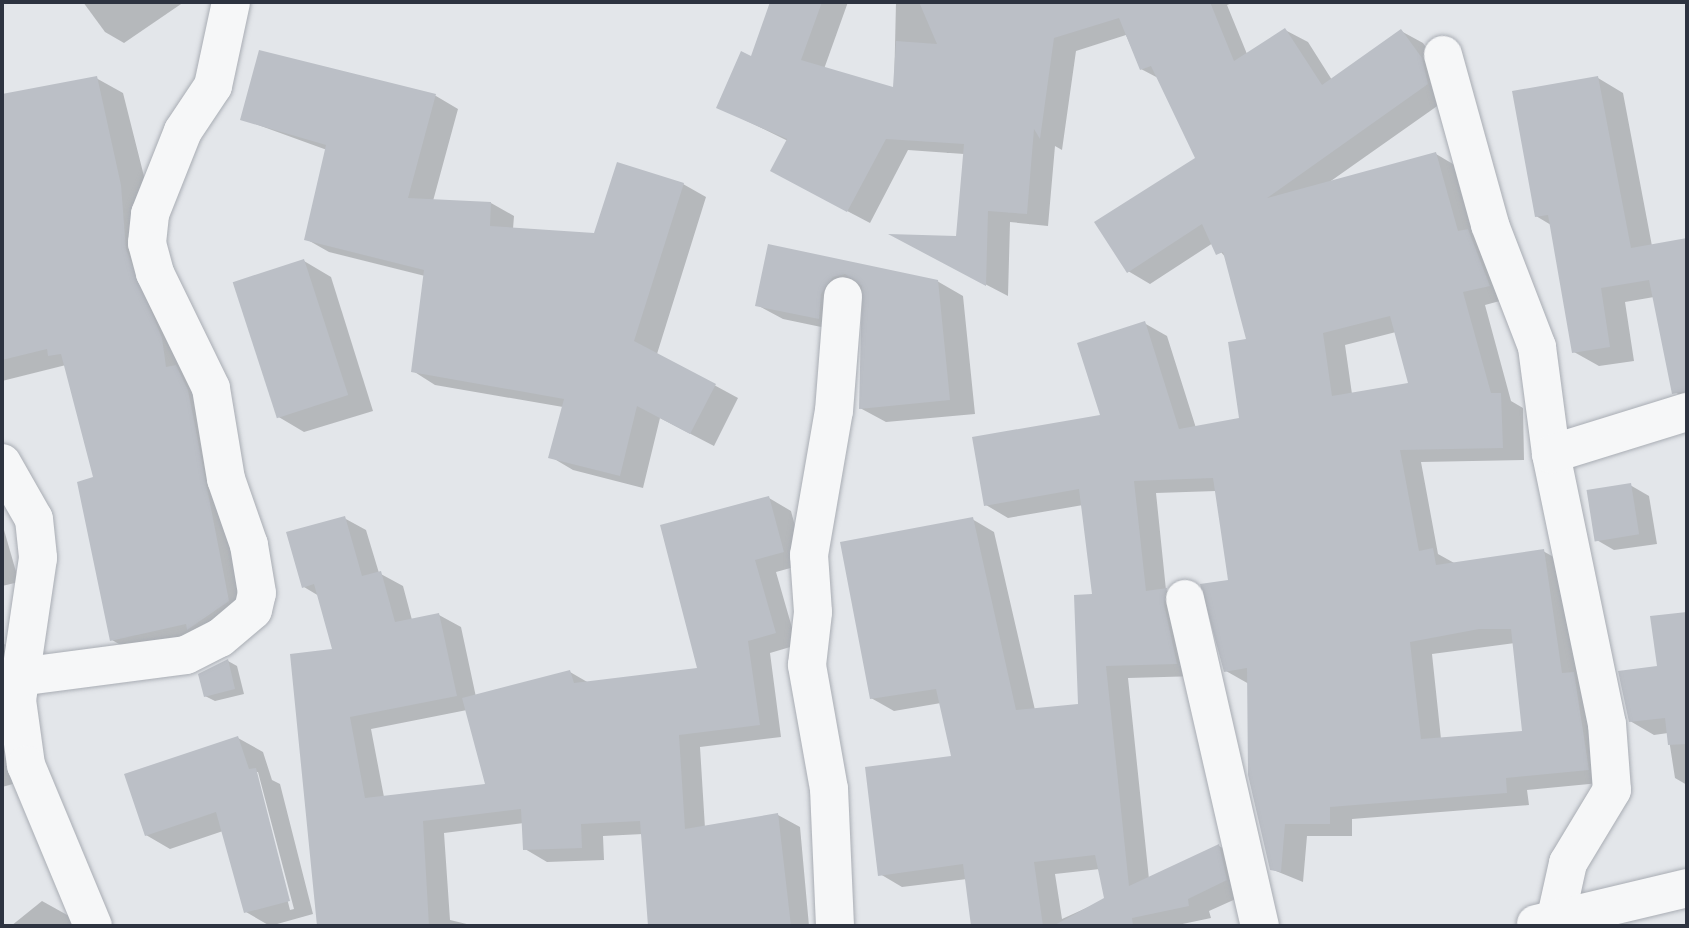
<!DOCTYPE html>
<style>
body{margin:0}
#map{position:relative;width:1689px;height:928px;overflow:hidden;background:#e3e6ea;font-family:"Sofia Sans Condensed",sans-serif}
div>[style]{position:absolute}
.shadow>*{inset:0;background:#0003}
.building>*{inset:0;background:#bbbfc6;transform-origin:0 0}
.roads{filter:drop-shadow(0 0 2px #a9adb4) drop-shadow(0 0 2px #a9adb4)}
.minor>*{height:38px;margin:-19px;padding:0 19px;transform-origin:19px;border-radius:19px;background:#f6f7f8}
span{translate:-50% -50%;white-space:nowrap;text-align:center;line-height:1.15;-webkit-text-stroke:7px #f3f5f7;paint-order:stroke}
.frame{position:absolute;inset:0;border:4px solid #2d3340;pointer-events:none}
</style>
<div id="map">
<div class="shadow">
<div style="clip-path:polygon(83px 2px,184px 2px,124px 43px,105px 32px)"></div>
<div style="clip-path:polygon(evenodd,772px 2px,848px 2px,824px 69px,894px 89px,896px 2px,1235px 2px,1227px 5px,1247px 54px,1285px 30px,1308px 42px,1332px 80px,1401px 31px,1423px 43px,1444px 72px,1450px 97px,1328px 183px,1436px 154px,1458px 167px,1511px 298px,1485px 305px,1511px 401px,1523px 408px,1524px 460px,1421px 462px,1438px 554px,1456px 564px,1543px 551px,1566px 564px,1610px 782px,1527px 790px,1529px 805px,1352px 819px,1352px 836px,1307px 836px,1303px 882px,1271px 869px,1249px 684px,1226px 671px,1230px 581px,1216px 491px,1156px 493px,1166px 590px,1188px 603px,1199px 676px,1128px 678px,1149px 879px,1219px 846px,1241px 858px,1249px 893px,1209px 911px,1211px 918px,1173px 926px,973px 926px,967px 879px,902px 887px,880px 874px,954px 758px,941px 703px,894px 711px,871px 698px,972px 519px,994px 532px,1035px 710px,1080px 706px,1094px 596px,1083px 505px,1008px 518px,986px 505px,1102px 416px,1144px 323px,1167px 336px,1196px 428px,1241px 420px,1248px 341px,1227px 259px,1213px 243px,1150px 284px,1128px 271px,1197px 158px,1160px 79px,1141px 69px,1126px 35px,1076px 51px,1062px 150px,1055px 146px,1048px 226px,1010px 222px,1008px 296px,912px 246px,957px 238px,964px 154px,908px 150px,870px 223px,794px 183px,788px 141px,718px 107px,752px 58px,772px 2px,1396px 332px,1411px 384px,1352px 394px,1345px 345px,1396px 332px,772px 2px,1515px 643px,1524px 732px,1441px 739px,1432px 654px,1515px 643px,772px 2px,1100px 869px,1106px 899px,1062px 919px,1055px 874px,1100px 869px)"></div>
<div style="clip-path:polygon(261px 52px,436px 96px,458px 109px,433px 201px,491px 203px,514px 216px,513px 229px,596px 234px,683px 184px,706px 197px,657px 354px,738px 398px,714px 446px,660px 418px,643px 488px,573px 470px,551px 457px,563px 407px,435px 385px,413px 371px,425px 276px,329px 252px,306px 239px,327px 150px,242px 119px)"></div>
<div style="clip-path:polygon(96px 78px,123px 93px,255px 616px,138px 655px,112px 640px,95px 479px,66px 365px,2px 381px,2px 169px,9px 168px,2px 96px)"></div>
<div style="clip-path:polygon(1598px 78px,1623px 93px,1652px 246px,1687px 240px,1687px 399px,1673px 391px,1654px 297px,1625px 302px,1634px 361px,1599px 366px,1574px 352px,1551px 225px,1536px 216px)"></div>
<div style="clip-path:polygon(769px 246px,937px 281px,963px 296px,975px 414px,886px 422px,860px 408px,864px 290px,845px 332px,783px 319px,757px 305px)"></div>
<div style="clip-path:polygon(304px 261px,331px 277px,373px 411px,304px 432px,277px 416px)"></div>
<div style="clip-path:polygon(1630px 485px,1649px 496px,1657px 544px,1614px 550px,1595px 539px)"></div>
<div style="clip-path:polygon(evenodd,769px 498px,791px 511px,805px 564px,776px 572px,797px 645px,770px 653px,781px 737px,700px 747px,705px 828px,778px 815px,800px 827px,809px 926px,649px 926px,643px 834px,603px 836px,604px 860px,547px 862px,525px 849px,524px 823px,444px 833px,450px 920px,475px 926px,319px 926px,292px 655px,334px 651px,319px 596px,304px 587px,344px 518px,366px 530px,379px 573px,403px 586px,412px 620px,439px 615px,461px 627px,476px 697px,570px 672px,589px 683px,699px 669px,769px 498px,467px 710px,487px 786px,384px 797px,371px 729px,467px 710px)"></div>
<div style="clip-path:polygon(2px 523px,19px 582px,2px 586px)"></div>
<div style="clip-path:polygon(1687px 613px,1687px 785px,1675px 778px,1668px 733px,1654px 735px,1630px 721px,1659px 667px,1652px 618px)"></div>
<div style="clip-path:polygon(2px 643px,6px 645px,2px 705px)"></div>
<div style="clip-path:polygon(228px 661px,237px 666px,244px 694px,215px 701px,205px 696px)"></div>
<div style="clip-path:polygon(evenodd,238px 738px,263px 752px,272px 780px,280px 784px,313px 914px,270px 926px,246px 912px,223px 831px,170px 849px,146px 835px,238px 738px,255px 772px,258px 772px,294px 909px,290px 910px,255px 772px)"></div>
<div style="clip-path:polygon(2px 739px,13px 784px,2px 787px)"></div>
<div style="clip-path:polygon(42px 901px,69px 916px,77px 926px,11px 926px)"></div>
</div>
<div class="building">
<div style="clip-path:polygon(evenodd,770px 2px,822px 2px,801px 60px,893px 87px,896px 41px,937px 44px,919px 2px,1210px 2px,1234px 61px,1285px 28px,1322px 85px,1401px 29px,1422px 58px,1428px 84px,1267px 198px,1436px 152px,1458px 231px,1468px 229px,1490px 286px,1463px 292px,1491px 393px,1501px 393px,1503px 448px,1400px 450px,1419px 551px,1433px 548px,1436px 565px,1544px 549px,1562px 673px,1574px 672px,1589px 770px,1506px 778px,1507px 793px,1330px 807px,1330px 824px,1285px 824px,1281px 872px,1270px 870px,1248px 775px,1247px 668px,1224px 672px,1200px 584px,1228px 580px,1213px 478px,1134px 481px,1146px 591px,1167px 588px,1164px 604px,1177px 664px,1106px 666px,1129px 886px,1219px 844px,1227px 880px,1188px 899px,1189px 906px,1132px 918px,1133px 926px,1053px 926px,1104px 898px,1095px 855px,1034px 862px,1043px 926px,971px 926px,963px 864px,878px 876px,865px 767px,951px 756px,936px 689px,870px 699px,840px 542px,973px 517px,1016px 710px,1078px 704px,1074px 595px,1092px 594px,1079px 489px,984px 506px,972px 437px,1100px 415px,1077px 343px,1145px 321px,1179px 429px,1239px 418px,1228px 342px,1246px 339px,1223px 252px,1216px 255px,1202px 224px,1127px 273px,1094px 222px,1195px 158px,1151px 66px,1140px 70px,1119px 18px,1054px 38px,1040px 139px,1034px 129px,1027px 214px,988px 211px,986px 286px,888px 234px,956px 236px,964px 144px,886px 139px,847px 212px,770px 171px,787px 139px,716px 108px,741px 51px,751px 56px,770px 2px,1390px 316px,1408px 383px,1332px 396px,1323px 333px,1390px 316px,770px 2px,1479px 629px,1511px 629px,1522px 731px,1421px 739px,1410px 642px,1479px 629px)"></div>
<div style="clip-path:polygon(259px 50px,436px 94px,408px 198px,491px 202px,490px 226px,594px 233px,617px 162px,684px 183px,634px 341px,716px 384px,690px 434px,637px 406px,620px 476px,548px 458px,564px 399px,411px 372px,424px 270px,304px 240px,326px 145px,240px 120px)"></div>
<div style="clip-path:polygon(97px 76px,121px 185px,126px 249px,162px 338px,166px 367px,176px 365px,188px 390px,229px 601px,187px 630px,186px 624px,110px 641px,77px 482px,93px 477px,61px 354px,48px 356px,47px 349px,2px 360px,2px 94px)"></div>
<div style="clip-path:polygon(1598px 76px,1631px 248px,1687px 238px,1687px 391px,1672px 394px,1649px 280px,1601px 288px,1610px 347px,1572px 353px,1548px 215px,1535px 217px,1512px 91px)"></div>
<div style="clip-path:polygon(768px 244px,938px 280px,950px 400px,859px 409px,862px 286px,845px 274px,833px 277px,821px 294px,819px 319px,755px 306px)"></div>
<div style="left:304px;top:259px;width:143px;height:75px;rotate:72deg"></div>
<div style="left:1631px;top:483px;width:52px;height:45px;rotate:81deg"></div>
<div style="clip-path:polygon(769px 496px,784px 552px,755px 560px,776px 633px,748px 641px,760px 725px,679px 735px,685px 829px,778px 813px,791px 926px,648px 926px,640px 821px,581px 824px,582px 848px,523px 850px,521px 809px,423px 821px,429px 926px,317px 926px,290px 654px,332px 649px,314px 584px,302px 588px,286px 532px,345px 516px,362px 576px,381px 571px,395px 622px,439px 613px,457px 696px,350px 717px,365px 798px,485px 784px,462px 698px,570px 670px,574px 683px,697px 668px,660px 525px)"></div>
<div style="clip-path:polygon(1687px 612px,1687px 744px,1668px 745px,1665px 718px,1629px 722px,1618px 671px,1657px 666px,1650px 616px)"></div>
<div style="clip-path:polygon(228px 659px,235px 689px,204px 697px,198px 674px)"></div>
<div style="clip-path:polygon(238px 736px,249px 769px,256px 768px,290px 901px,244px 913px,216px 812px,145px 836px,124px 774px)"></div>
</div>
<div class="roads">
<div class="minor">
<div style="left:1443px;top:55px;width:176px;rotate:74.5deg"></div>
<div style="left:1490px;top:225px;width:131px;rotate:68.9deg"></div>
<div style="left:1537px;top:347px;width:108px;rotate:82.5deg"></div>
<div style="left:1551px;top:454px;width:276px;rotate:78.3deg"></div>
<div style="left:1607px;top:724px;width:66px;rotate:85.7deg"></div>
<div style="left:1612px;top:790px;width:85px;rotate:121.1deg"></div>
<div style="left:1568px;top:863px;width:55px;rotate:102.5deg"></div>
<div style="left:1551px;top:454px;width:142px;rotate:-17.2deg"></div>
<div style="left:2px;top:463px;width:64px;rotate:60.3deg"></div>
<div style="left:34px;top:519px;width:39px;rotate:84deg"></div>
<div style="left:38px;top:558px;width:144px;rotate:98.4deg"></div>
<div style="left:17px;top:700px;width:66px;rotate:82.1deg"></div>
<div style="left:26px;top:765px;width:174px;rotate:67.4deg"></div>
<div style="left:1185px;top:599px;width:335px;rotate:77.1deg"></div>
<div style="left:19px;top:677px;width:168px;rotate:-7.5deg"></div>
<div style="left:186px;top:655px;width:38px;rotate:-27deg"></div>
<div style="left:220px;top:638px;width:43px;rotate:-40.3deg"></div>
<div style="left:253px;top:610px;width:17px;rotate:-77deg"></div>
<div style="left:257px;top:593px;width:49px;rotate:-99.5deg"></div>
<div style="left:249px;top:545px;width:70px;rotate:-109.2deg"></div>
<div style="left:226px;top:479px;width:92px;rotate:-99.4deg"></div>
<div style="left:211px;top:388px;width:128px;rotate:-116deg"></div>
<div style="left:155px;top:273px;width:31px;rotate:-105deg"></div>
<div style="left:147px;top:243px;width:29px;rotate:-84deg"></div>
<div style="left:150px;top:214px;width:89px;rotate:-68.3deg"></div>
<div style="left:183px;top:131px;width:54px;rotate:-56.3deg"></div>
<div style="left:213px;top:86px;width:86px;rotate:-77.9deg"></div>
<div style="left:1536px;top:924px;width:155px;rotate:-13.4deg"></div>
<div style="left:835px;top:926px;width:137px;rotate:-92.5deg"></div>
<div style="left:829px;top:789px;width:126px;rotate:-100.1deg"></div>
<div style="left:807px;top:665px;width:53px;rotate:-83.5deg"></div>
<div style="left:813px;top:612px;width:57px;rotate:-94deg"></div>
<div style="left:809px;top:555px;width:146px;rotate:-80.2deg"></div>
<div style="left:834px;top:411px;width:115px;rotate:-85.5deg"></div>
</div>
</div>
<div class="frame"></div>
</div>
